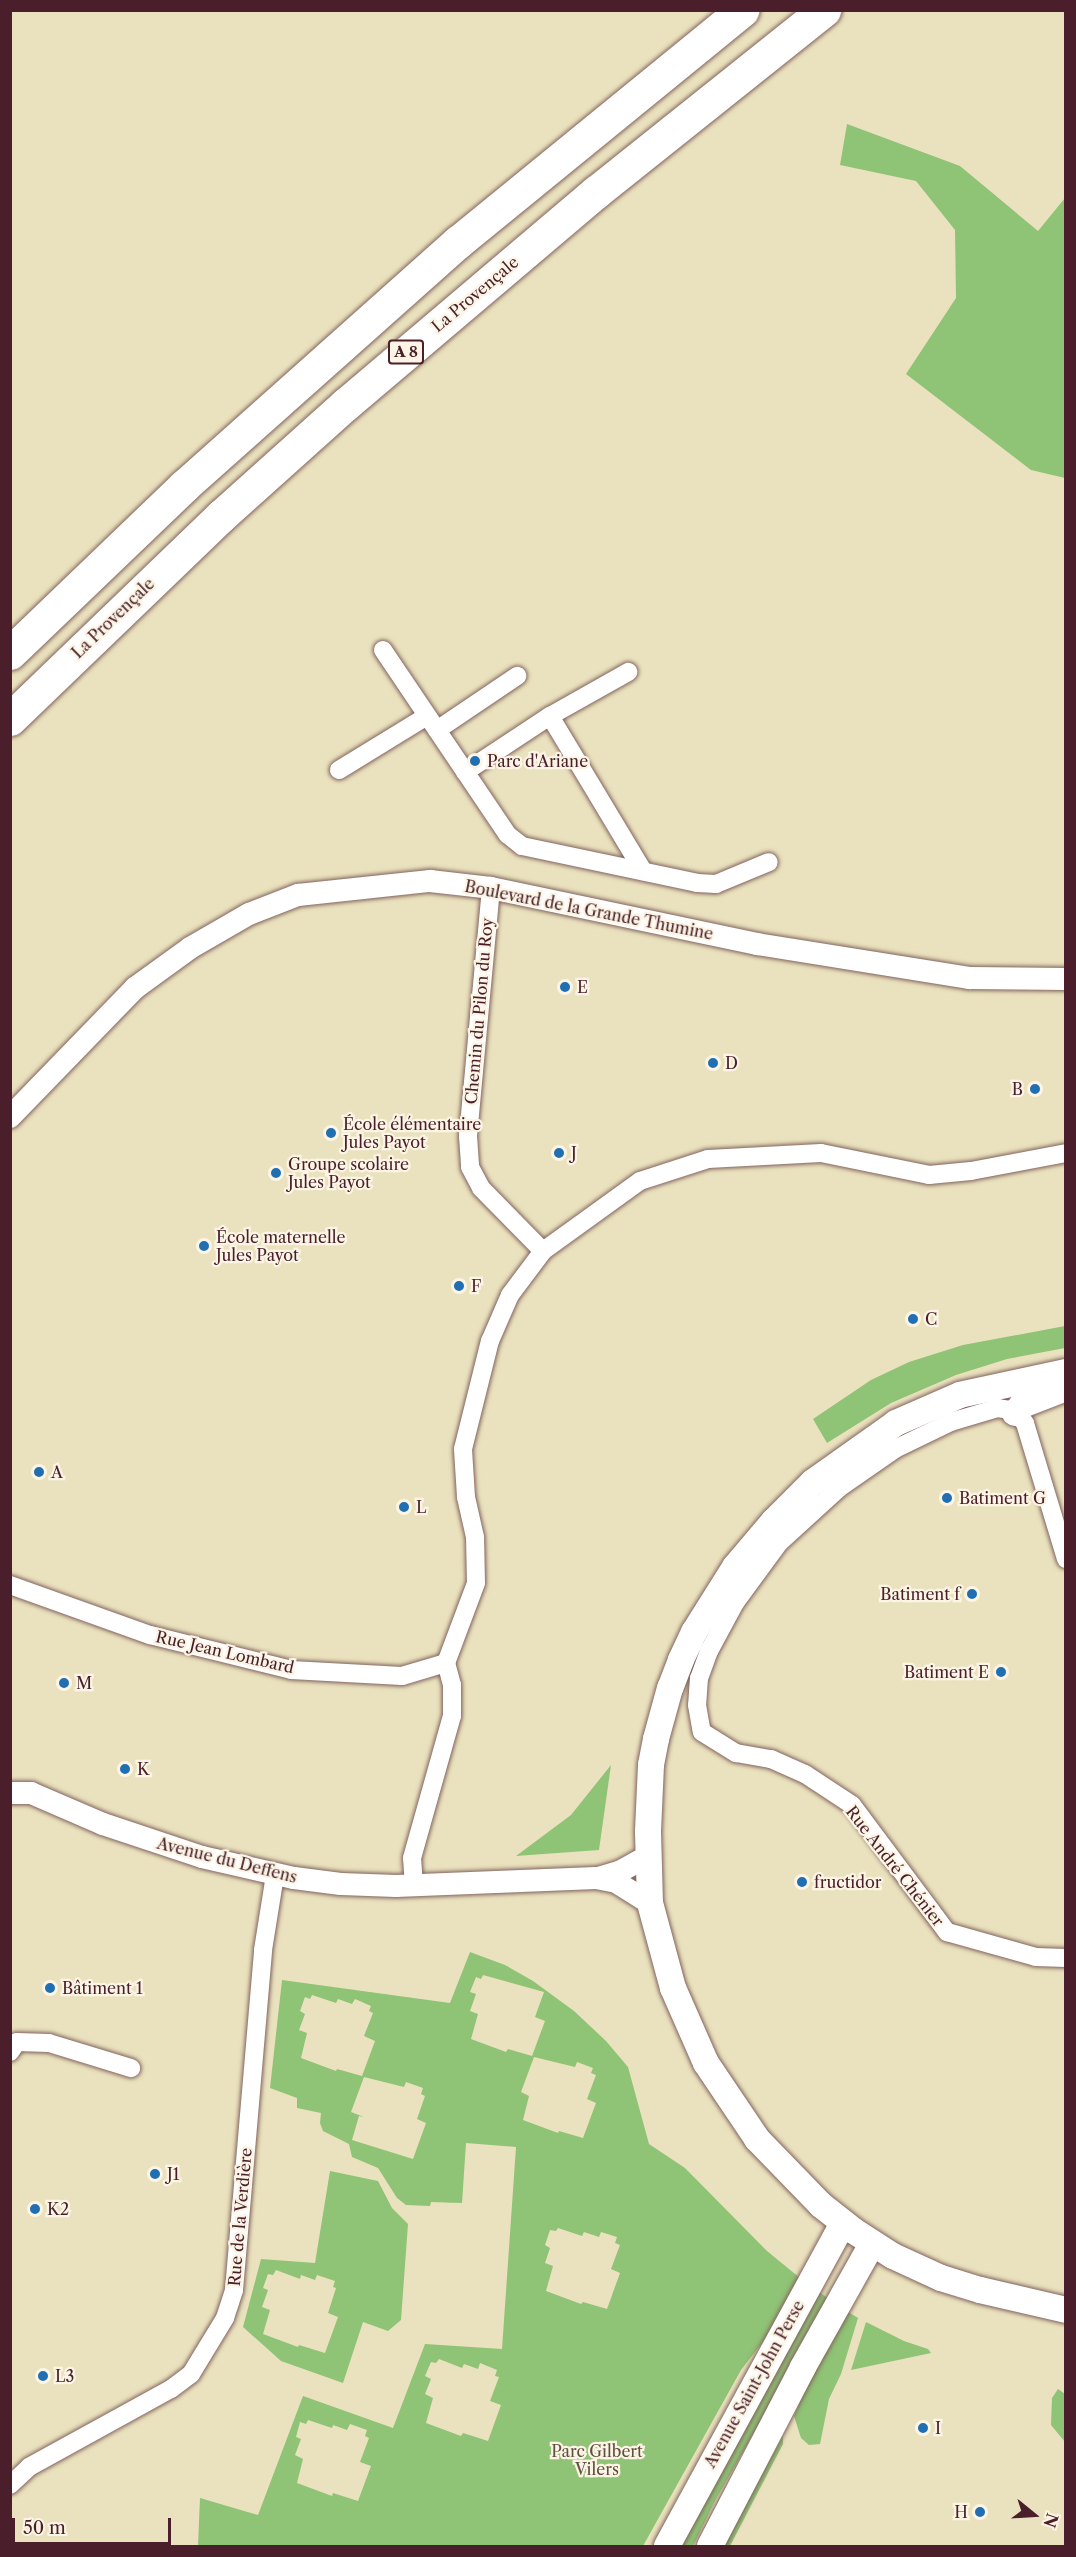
<!DOCTYPE html>
<meta charset="utf-8">
<style>
body{margin:0}
#map{position:relative;width:1076px;height:2557px;overflow:hidden;background:#eae2be;font-family:"Libre Caslon Text",serif}
div>[style]{position:absolute}
.green>*{inset:0;background:#8fc375}
.roads{filter:drop-shadow(0 0 2px #82635e) drop-shadow(0 0 2px #82635e)}
.minor>*{height:18px;margin:-9px;padding:0 9px;transform-origin:9px;border-radius:9px;background:#fff}
.tertiary>*{height:22px;margin:-11px;padding:0 11px;transform-origin:11px;border-radius:11px;background:#fff}
.secondary>*{height:26px;margin:-13px;padding:0 13px;transform-origin:13px;border-radius:13px;background:#fff}
.motorway>*{height:33px;margin:-16.5px;padding:0 16.5px;transform-origin:16.5px;border-radius:16.5px;background:#fff}
.dots>*{width:16px;height:16px;translate:-50% -50%;box-sizing:border-box;border:3px solid #fcf5e5;border-radius:50%}
span{translate:-50% -50%;white-space:nowrap;text-align:center;line-height:1.15;-webkit-text-stroke:4.5px #fcf5e5;paint-order:stroke}
.shield-label span{padding:2px 4px;background:#fcf5e5;border:2px solid;border-radius:4px;-webkit-text-stroke-width:0}
.shield-label{font-size:15px;color:#4a1f2b;font-weight:700}
.street-label{font-size:16px;color:#4a1f2b}
.poi-label{font-size:16px;color:#4a1f2b}
.left{translate:0 -50%;text-align:left}
.right{translate:-100% -50%;text-align:right}
.park-label{font-size:16px;color:#5f5041}
.frame{position:absolute;inset:0;border:12px solid #4a1f2b;pointer-events:none}
.north{position:absolute;left:1004px;top:2485px;width:60px;height:60px;-webkit-text-stroke:4px #fcf5e5;paint-order:stroke;rotate:108deg;font-size:16px;font-weight:700;line-height:24px;text-align:center;color:#4a1f2b}
.north::after{content:'';display:block;margin:auto;width:21px;height:27px;background:#4a1f2b;clip-path:polygon(50% 0,100% 100%,50% 72%,0 100%)}
.scale{position:absolute;left:12px;top:2518px;width:159px;height:27px;box-sizing:border-box;border:3px solid #4a1f2b;border-top:0;padding-left:8px;font-size:18px;line-height:21px;white-space:nowrap;color:#4a1f2b;-webkit-text-stroke:4px #fcf5e5;paint-order:stroke}
</style>
<div id="map">
<div class="green">
<div style="clip-path:polygon(847px 124px,960px 166px,1038px 231px,1065px 198px,1065px 478px,1031px 470px,906px 374px,956px 298px,955px 230px,916px 181px,840px 165px)"></div>
<div style="clip-path:polygon(1065px 1326px,1065px 1348px,1007px 1359px,956px 1375px,891px 1403px,827px 1443px,813px 1419px,871px 1380px,909px 1362px,963px 1345px)"></div>
<div style="clip-path:polygon(611px 1765px,599px 1850px,516px 1856px,571px 1815px)"></div>
<div style="clip-path:polygon(evenodd,470px 1952px,505px 1965px,533px 1981px,574px 2011px,606px 2041px,628px 2067px,649px 2144px,685px 2168px,767px 2251px,800px 2278px,773px 2329px,741px 2370px,643px 2546px,198px 2546px,200px 2498px,258px 2515px,303px 2396px,393px 2428px,425px 2344px,502px 2349px,516px 2147px,466px 2143px,462px 2203px,431px 2202px,430px 2206px,406px 2205px,397px 2198px,378px 2168px,352px 2157px,349px 2144px,323px 2131px,320px 2123px,321px 2113px,297px 2108px,297px 2098px,270px 2088px,282px 1980px,450px 2003px,470px 1952px,483px 1975px,544px 1992px,535px 2017px,545px 2021px,532px 2056px,508px 2049px,506px 2052px,471px 2039px,478px 2014px,470px 2011px,476px 1994px,470px 1992px,476px 1977px,481px 1979px,483px 1975px,470px 1952px,312px 1995px,336px 2003px,338px 1999px,352px 2004px,355px 1999px,371px 2006px,369px 2011px,373px 2013px,364px 2036px,375px 2041px,362px 2076px,337px 2069px,336px 2071px,301px 2058px,307px 2033px,299px 2030px,305px 2014px,300px 2011px,305px 1997px,310px 1999px,312px 1995px,470px 1952px,534px 2057px,575px 2067px,577px 2062px,593px 2068px,591px 2073px,596px 2075px,587px 2099px,596px 2103px,583px 2138px,559px 2131px,558px 2133px,523px 2120px,529px 2096px,521px 2092px,534px 2057px,470px 1952px,364px 2077px,404px 2087px,406px 2082px,423px 2088px,421px 2094px,425px 2096px,417px 2119px,426px 2123px,413px 2159px,352px 2140px,359px 2116px,364px 2117px,351px 2112px,364px 2077px,470px 1952px,558px 2228px,582px 2236px,584px 2232px,599px 2237px,601px 2232px,617px 2237px,615px 2243px,620px 2245px,611px 2269px,620px 2273px,607px 2309px,583px 2302px,581px 2304px,546px 2291px,553px 2266px,545px 2263px,550px 2248px,545px 2245px,550px 2230px,556px 2231px,558px 2228px,470px 1952px,439px 2359px,462px 2368px,464px 2364px,478px 2369px,480px 2363px,497px 2370px,495px 2376px,499px 2377px,490px 2401px,501px 2405px,488px 2441px,463px 2433px,461px 2436px,426px 2423px,433px 2398px,425px 2394px,431px 2379px,425px 2376px,431px 2362px,436px 2363px,439px 2359px,470px 1952px,308px 2420px,332px 2428px,333px 2425px,347px 2430px,350px 2424px,367px 2430px,365px 2436px,369px 2438px,360px 2462px,371px 2466px,358px 2501px,333px 2493px,332px 2496px,297px 2483px,303px 2459px,295px 2455px,301px 2439px,296px 2437px,300px 2422px,306px 2424px,308px 2420px)"></div>
<div style="clip-path:polygon(evenodd,330px 2171px,378px 2181px,392px 2208px,408px 2224px,401px 2320px,388px 2331px,363px 2322px,343px 2383px,281px 2361px,243px 2327px,261px 2259px,315px 2263px,330px 2171px,276px 2270px,300px 2279px,301px 2275px,315px 2280px,317px 2275px,335px 2281px,333px 2287px,336px 2288px,328px 2313px,338px 2317px,325px 2353px,299px 2345px,298px 2347px,263px 2334px,270px 2310px,262px 2307px,268px 2290px,263px 2288px,268px 2274px,273px 2275px,276px 2270px)"></div>
<div style="clip-path:polygon(815px 2289px,830px 2300px,716px 2499px,693px 2546px,675px 2546px)"></div>
<div style="clip-path:polygon(845px 2310px,858px 2318px,841px 2374px,829px 2399px,820px 2444px,809px 2445px,801px 2438px,794px 2416px,816px 2362px)"></div>
<div style="clip-path:polygon(866px 2322px,904px 2341px,928px 2349px,931px 2353px,851px 2370px)"></div>
<div style="clip-path:polygon(1058px 2389px,1065px 2394px,1065px 2442px,1051px 2425px,1052px 2398px)"></div>
<div style="clip-path:polygon(783px 2436px,783px 2444px,730px 2546px,723px 2546px)"></div>
</div>
<div class="roads">
<div class="minor">
<div style="left:383px;top:650px;width:223px;rotate:56deg"></div>
<div style="left:508px;top:835px;width:18px;rotate:38deg"></div>
<div style="left:522px;top:846px;width:179px;rotate:11.9deg"></div>
<div style="left:697px;top:883px;width:19px;rotate:3deg"></div>
<div style="left:716px;top:884px;width:57px;rotate:-22.5deg"></div>
<div style="left:550px;top:716px;width:90px;rotate:-29.4deg"></div>
<div style="left:437px;top:730px;width:97px;rotate:-34deg"></div>
<div style="left:339px;top:770px;width:103px;rotate:-31.5deg"></div>
<div style="left:465px;top:772px;width:102px;rotate:-33.4deg"></div>
<div style="left:550px;top:716px;width:181px;rotate:59deg"></div>
<div style="left:491px;top:888px;width:249px;rotate:95.3deg"></div>
<div style="left:468px;top:1136px;width:31px;rotate:86deg"></div>
<div style="left:470px;top:1167px;width:24px;rotate:62deg"></div>
<div style="left:481px;top:1188px;width:88px;rotate:45.5deg"></div>
<div style="left:1066px;top:1559px;width:142px;rotate:-106.8deg"></div>
<div style="left:1025px;top:1423px;width:8px;rotate:-130deg"></div>
<div style="left:1020px;top:1417px;width:12px;rotate:-145deg"></div>
<div style="left:1010px;top:1410px;width:12px;rotate:-171deg"></div>
<div style="left:998px;top:1408px;width:49px;rotate:163.4deg"></div>
<div style="left:951px;top:1422px;width:62px;rotate:154.3deg"></div>
<div style="left:895px;top:1449px;width:68px;rotate:145.1deg"></div>
<div style="left:839px;top:1488px;width:81px;rotate:137.5deg"></div>
<div style="left:779px;top:1543px;width:74px;rotate:126.3deg"></div>
<div style="left:735px;top:1603px;width:55px;rotate:118.4deg"></div>
<div style="left:709px;top:1651px;width:29px;rotate:110deg"></div>
<div style="left:699px;top:1678px;width:27px;rotate:94deg"></div>
<div style="left:697px;top:1705px;width:27px;rotate:80deg"></div>
<div style="left:702px;top:1732px;width:40px;rotate:32deg"></div>
<div style="left:736px;top:1753px;width:36px;rotate:10deg"></div>
<div style="left:771px;top:1759px;width:37px;rotate:24deg"></div>
<div style="left:805px;top:1774px;width:56px;rotate:33.4deg"></div>
<div style="left:852px;top:1805px;width:159px;rotate:53.2deg"></div>
<div style="left:947px;top:1932px;width:92px;rotate:15.7deg"></div>
<div style="left:1036px;top:1957px;width:30px;rotate:2deg"></div>
<div style="left:10px;top:1585px;width:149px;rotate:19.7deg"></div>
<div style="left:150px;top:1635px;width:145px;rotate:13.9deg"></div>
<div style="left:291px;top:1670px;width:111px;rotate:3.1deg"></div>
<div style="left:402px;top:1676px;width:46px;rotate:-16.5deg"></div>
<div style="left:414px;top:1886px;width:28px;rotate:-94deg"></div>
<div style="left:412px;top:1858px;width:148px;rotate:-74.3deg"></div>
<div style="left:452px;top:1716px;width:31px;rotate:-90deg"></div>
<div style="left:452px;top:1685px;width:23px;rotate:-105deg"></div>
<div style="left:446px;top:1663px;width:85px;rotate:-69.4deg"></div>
<div style="left:476px;top:1583px;width:46px;rotate:-91.2deg"></div>
<div style="left:475px;top:1537px;width:41px;rotate:-102.7deg"></div>
<div style="left:466px;top:1497px;width:48px;rotate:-93.6deg"></div>
<div style="left:463px;top:1449px;width:111px;rotate:-76deg"></div>
<div style="left:490px;top:1341px;width:50px;rotate:-66.5deg"></div>
<div style="left:510px;top:1295px;width:55px;rotate:-53.1deg"></div>
<div style="left:543px;top:1251px;width:120px;rotate:-35.8deg"></div>
<div style="left:640px;top:1181px;width:71px;rotate:-17.9deg"></div>
<div style="left:708px;top:1159px;width:113px;rotate:-3deg"></div>
<div style="left:821px;top:1153px;width:110px;rotate:11.5deg"></div>
<div style="left:929px;top:1175px;width:42px;rotate:-5.4deg"></div>
<div style="left:971px;top:1171px;width:97px;rotate:-10.7deg"></div>
<div style="left:10px;top:2052px;width:12px;rotate:-55deg"></div>
<div style="left:17px;top:2042px;width:32px;rotate:2deg"></div>
<div style="left:49px;top:2043px;width:86px;rotate:17deg"></div>
<div style="left:10px;top:2485px;width:26px;rotate:-43deg"></div>
<div style="left:29px;top:2467px;width:162px;rotate:-28.8deg"></div>
<div style="left:171px;top:2389px;width:25px;rotate:-37deg"></div>
<div style="left:191px;top:2374px;width:66px;rotate:-58.7deg"></div>
<div style="left:225px;top:2318px;width:29px;rotate:-72deg"></div>
<div style="left:234px;top:2290px;width:341px;rotate:-85.1deg"></div>
<div style="left:263px;top:1950px;width:76px;rotate:-80.9deg"></div>
</div>
<div class="tertiary">
<div style="left:10px;top:1117px;width:180px;rotate:-45.9deg"></div>
<div style="left:135px;top:988px;width:68px;rotate:-36deg"></div>
<div style="left:190px;top:948px;width:68px;rotate:-30deg"></div>
<div style="left:249px;top:914px;width:53px;rotate:-21.2deg"></div>
<div style="left:298px;top:895px;width:133px;rotate:-6.1deg"></div>
<div style="left:430px;top:881px;width:61px;rotate:6.5deg"></div>
<div style="left:491px;top:888px;width:272px;rotate:11.9deg"></div>
<div style="left:757px;top:944px;width:216px;rotate:9.1deg"></div>
<div style="left:970px;top:978px;width:96px;rotate:0.6deg"></div>
<div style="left:10px;top:1793px;width:21px"></div>
<div style="left:31px;top:1793px;width:78px;rotate:23.3deg"></div>
<div style="left:103px;top:1824px;width:104px;rotate:18.4deg"></div>
<div style="left:202px;top:1857px;width:94px;rotate:12.9deg"></div>
<div style="left:294px;top:1878px;width:47px;rotate:7.3deg"></div>
<div style="left:341px;top:1884px;width:55px;rotate:2.1deg"></div>
<div style="left:396px;top:1886px;width:200px;rotate:-2.3deg"></div>
<div style="left:596px;top:1878px;width:20px;rotate:11deg"></div>
<div style="left:616px;top:1882px;width:40px;rotate:32deg"></div>
<div style="left:598px;top:1878px;width:22px;rotate:-16deg"></div>
<div style="left:619px;top:1872px;width:33px;rotate:-29deg"></div>
</div>
<div class="secondary">
<div style="left:1066px;top:1372px;width:108px;rotate:167.8deg"></div>
<div style="left:960px;top:1395px;width:70px;rotate:156.4deg"></div>
<div style="left:896px;top:1423px;width:102px;rotate:144.6deg"></div>
<div style="left:813px;top:1482px;width:55px;rotate:135deg"></div>
<div style="left:774px;top:1521px;width:60px;rotate:130.3deg"></div>
<div style="left:735px;top:1567px;width:77px;rotate:122.2deg"></div>
<div style="left:694px;top:1632px;width:31px;rotate:115deg"></div>
<div style="left:681px;top:1660px;width:30px;rotate:111deg"></div>
<div style="left:670px;top:1688px;width:53px;rotate:105.4deg"></div>
<div style="left:656px;top:1739px;width:26px;rotate:101deg"></div>
<div style="left:651px;top:1765px;width:67px;rotate:92.6deg"></div>
<div style="left:648px;top:1832px;width:71px;rotate:88.4deg"></div>
<div style="left:650px;top:1903px;width:88px;rotate:74.9deg"></div>
<div style="left:673px;top:1988px;width:82px;rotate:66.3deg"></div>
<div style="left:706px;top:2063px;width:92px;rotate:56.1deg"></div>
<div style="left:757px;top:2139px;width:92px;rotate:45.9deg"></div>
<div style="left:821px;top:2205px;width:42px;rotate:38.2deg"></div>
<div style="left:854px;top:2231px;width:46px;rotate:32.7deg"></div>
<div style="left:893px;top:2256px;width:53px;rotate:24.6deg"></div>
<div style="left:941px;top:2278px;width:41px;rotate:17.1deg"></div>
<div style="left:980px;top:2290px;width:88px;rotate:13.1deg"></div>
<div style="left:1015px;top:1413px;width:11px;rotate:-49deg"></div>
<div style="left:1022px;top:1405px;width:47px;rotate:-21.1deg"></div>
<div style="left:667px;top:2546px;width:368px;rotate:-61.4deg"></div>
<div style="left:710px;top:2546px;width:202px;rotate:-62.5deg"></div>
<div style="left:803px;top:2367px;width:141px;rotate:-60.7deg"></div>
</div>
<div class="motorway">
<div style="left:10px;top:653px;width:241px;rotate:-43.8deg"></div>
<div style="left:184px;top:486px;width:367px;rotate:-41.7deg"></div>
<div style="left:458px;top:242px;width:367px;rotate:-39.2deg"></div>
<div style="left:10px;top:719px;width:293px;rotate:-43.9deg"></div>
<div style="left:221px;top:516px;width:168px;rotate:-41.9deg"></div>
<div style="left:346px;top:404px;width:328px;rotate:-40.3deg"></div>
<div style="left:596px;top:192px;width:292px;rotate:-38.6deg"></div>
</div>
</div>
<div class="dots">
<div style="left:475px;top:761px;background:#1f6fb2"></div>
<div style="left:565px;top:987px;background:#1f6fb2"></div>
<div style="left:713px;top:1063px;background:#1f6fb2"></div>
<div style="left:1035px;top:1089px;background:#1f6fb2"></div>
<div style="left:331px;top:1133px;background:#1f6fb2"></div>
<div style="left:559px;top:1153px;background:#1f6fb2"></div>
<div style="left:276px;top:1173px;background:#1f6fb2"></div>
<div style="left:204px;top:1246px;background:#1f6fb2"></div>
<div style="left:459px;top:1286px;background:#1f6fb2"></div>
<div style="left:913px;top:1319px;background:#1f6fb2"></div>
<div style="left:39px;top:1472px;background:#1f6fb2"></div>
<div style="left:947px;top:1498px;background:#1f6fb2"></div>
<div style="left:404px;top:1507px;background:#1f6fb2"></div>
<div style="left:972px;top:1594px;background:#1f6fb2"></div>
<div style="left:1001px;top:1672px;background:#1f6fb2"></div>
<div style="left:64px;top:1683px;background:#1f6fb2"></div>
<div style="left:125px;top:1769px;background:#1f6fb2"></div>
<div style="left:802px;top:1882px;background:#1f6fb2"></div>
<div style="left:50px;top:1988px;background:#1f6fb2"></div>
<div style="left:155px;top:2174px;background:#1f6fb2"></div>
<div style="left:35px;top:2209px;background:#1f6fb2"></div>
<div style="left:43px;top:2376px;background:#1f6fb2"></div>
<div style="left:923px;top:2428px;background:#1f6fb2"></div>
<div style="left:980px;top:2512px;background:#1f6fb2"></div>
</div>
<div class="shield-label">
<span style="left:406px;top:352px">A 8</span>
</div>
<div class="street-label">
<span style="left:475px;top:294px;rotate:-40deg">La Provençale</span>
<span style="left:113px;top:618px;rotate:-44deg">La Provençale</span>
<span style="left:589px;top:910px;rotate:11deg">Boulevard de la Grande Thumine</span>
<span style="left:479px;top:1011px;rotate:-85deg">Chemin du Pilon du Roy</span>
<span style="left:225px;top:1652px;rotate:13deg">Rue Jean Lombard</span>
<span style="left:227px;top:1860px;rotate:14deg">Avenue du Deffens</span>
<span style="left:895px;top:1866px;rotate:52deg">Rue André Chénier</span>
<span style="left:240px;top:2217px;rotate:-85deg">Rue de la Verdière</span>
<span style="left:754px;top:2384px;rotate:-61deg">Avenue Saint-John Perse</span>
</div>
<div class="poi-label">
<span class="left" style="left:487px;top:761px">Parc d'Ariane</span>
<span class="left" style="left:577px;top:987px">E</span>
<span class="left" style="left:725px;top:1063px">D</span>
<span class="right" style="left:1023px;top:1089px">B</span>
<span class="left" style="left:343px;top:1133px">École élémentaire<br>Jules Payot</span>
<span class="left" style="left:571px;top:1153px">J</span>
<span class="left" style="left:288px;top:1173px">Groupe scolaire<br>Jules Payot</span>
<span class="left" style="left:216px;top:1246px">École maternelle<br>Jules Payot</span>
<span class="left" style="left:471px;top:1286px">F</span>
<span class="left" style="left:925px;top:1319px">C</span>
<span class="left" style="left:51px;top:1472px">A</span>
<span class="left" style="left:959px;top:1498px">Batiment G</span>
<span class="left" style="left:416px;top:1507px">L</span>
<span class="right" style="left:960px;top:1594px">Batiment f</span>
<span class="right" style="left:989px;top:1672px">Batiment E</span>
<span class="left" style="left:76px;top:1683px">M</span>
<span class="left" style="left:137px;top:1769px">K</span>
<span class="left" style="left:814px;top:1882px">fructidor</span>
<span class="left" style="left:62px;top:1988px">Bâtiment 1</span>
<span class="left" style="left:167px;top:2174px">J1</span>
<span class="left" style="left:47px;top:2209px">K2</span>
<span class="left" style="left:55px;top:2376px">L3</span>
<span class="left" style="left:935px;top:2428px">I</span>
<span class="right" style="left:968px;top:2512px">H</span>
</div>
<div class="park-label">
<span style="left:597px;top:2460px">Parc Gilbert<br>Vilers</span>
</div>
<div class="frame"></div>
<div class="north">N</div>
<div class="scale">50 m</div>
</div>
